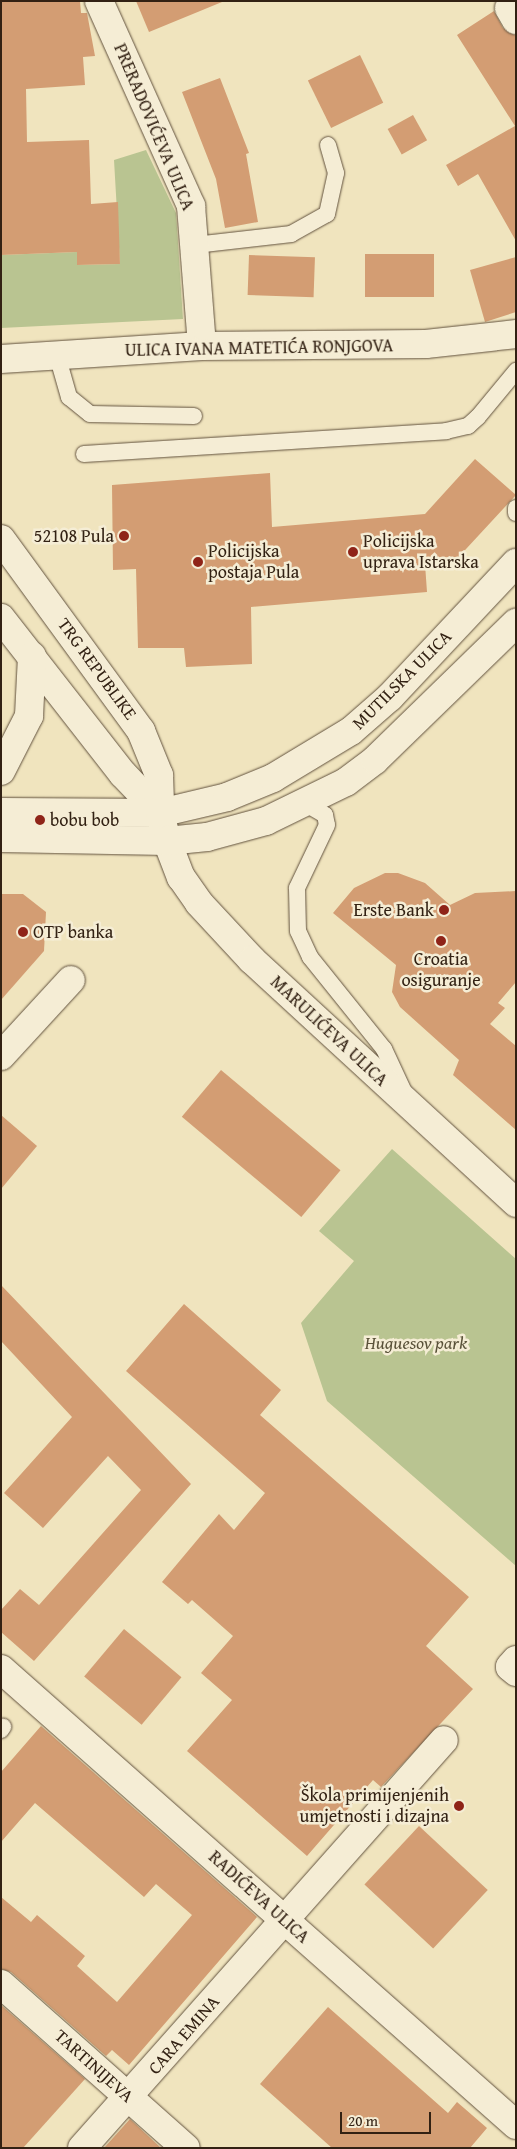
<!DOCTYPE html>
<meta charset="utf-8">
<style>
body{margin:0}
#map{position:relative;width:517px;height:2149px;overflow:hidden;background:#f0e4be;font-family:"Gentium Book Plus",serif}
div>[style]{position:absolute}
.green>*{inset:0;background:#b9c491}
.building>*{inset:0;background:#d39d73;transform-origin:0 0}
.roads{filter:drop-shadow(0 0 1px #62523e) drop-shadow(0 0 1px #62523e)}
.lane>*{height:16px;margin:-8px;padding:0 8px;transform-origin:8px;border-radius:8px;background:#f5edd5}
.street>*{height:28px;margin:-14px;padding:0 14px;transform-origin:14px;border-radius:14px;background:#f5edd5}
.secondary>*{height:28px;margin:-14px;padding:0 14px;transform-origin:14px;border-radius:14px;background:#f5edd5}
.dots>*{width:14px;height:14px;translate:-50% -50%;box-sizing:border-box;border:2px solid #f5edd5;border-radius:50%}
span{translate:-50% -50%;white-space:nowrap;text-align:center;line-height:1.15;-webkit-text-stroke:5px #f5edd5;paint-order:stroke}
.street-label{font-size:18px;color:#322113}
.poi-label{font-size:18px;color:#322113}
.right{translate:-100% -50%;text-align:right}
.left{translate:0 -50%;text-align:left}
.park-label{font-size:18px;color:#5a5239;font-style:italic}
.frame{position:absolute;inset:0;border:2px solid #322113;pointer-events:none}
.scale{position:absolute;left:340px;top:2112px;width:91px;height:22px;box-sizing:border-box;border:2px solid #322113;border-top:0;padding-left:6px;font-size:15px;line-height:18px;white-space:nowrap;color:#322113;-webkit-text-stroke:4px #f5edd5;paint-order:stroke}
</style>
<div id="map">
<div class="green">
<div style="clip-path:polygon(146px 150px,176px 213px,183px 319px,1px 328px,1px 255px,77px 252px,78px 265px,120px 264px,114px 160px)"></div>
<div style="clip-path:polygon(392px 1149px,516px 1259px,516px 1566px,327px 1401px,301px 1323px,354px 1261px,319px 1231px)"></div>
</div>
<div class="building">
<div style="clip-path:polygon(1px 1px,80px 1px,81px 13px,87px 13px,95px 56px,83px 57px,85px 85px,26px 89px,27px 142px,89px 140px,91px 204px,118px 202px,120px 264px,77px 265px,77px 252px,1px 255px)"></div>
<div style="clip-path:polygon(136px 1px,222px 1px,222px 2px,149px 32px)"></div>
<div style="clip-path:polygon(494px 11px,503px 28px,516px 36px,516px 241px,478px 174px,458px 186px,446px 165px,515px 126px,457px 35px)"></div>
<div style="left:360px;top:55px;width:53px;height:58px;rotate:64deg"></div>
<div style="clip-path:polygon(220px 78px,249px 153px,246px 154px,258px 222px,225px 228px,216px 179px,182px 92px)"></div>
<div style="left:413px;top:115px;width:29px;height:29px;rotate:61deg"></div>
<div style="left:365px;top:254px;width:69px;height:43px"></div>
<div style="left:249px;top:255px;width:66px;height:40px;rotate:2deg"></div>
<div style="clip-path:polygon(516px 257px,516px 312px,485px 322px,470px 270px)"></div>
<div style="clip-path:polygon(475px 459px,516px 495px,454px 562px,425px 564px,427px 592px,251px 607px,252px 664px,186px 667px,184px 648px,138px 648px,136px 569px,113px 570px,112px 485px,270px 473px,272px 527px,425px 514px)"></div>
<div style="clip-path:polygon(385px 873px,398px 873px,425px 883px,450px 905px,475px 893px,516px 891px,516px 982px,498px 1003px,505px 1008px,490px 1024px,516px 1046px,516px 1130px,453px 1075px,459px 1060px,400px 1007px,392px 992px,396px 965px,333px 913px,354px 888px)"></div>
<div style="clip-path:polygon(1px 894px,23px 894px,46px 912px,44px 951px,1px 1000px)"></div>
<div style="left:221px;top:1070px;width:156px;height:61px;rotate:40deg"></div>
<div style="clip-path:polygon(1px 1115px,37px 1146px,1px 1189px)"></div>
<div style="clip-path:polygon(1px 1285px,191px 1484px,34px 1661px,1px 1632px,1px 1610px,20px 1589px,39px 1605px,141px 1490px,108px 1456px,43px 1528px,4px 1493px,72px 1417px,1px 1341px)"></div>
<div style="clip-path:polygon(184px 1304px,281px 1390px,260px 1415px,469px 1597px,426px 1646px,473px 1689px,381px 1787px,373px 1780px,307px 1856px,187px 1751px,232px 1700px,201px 1673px,233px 1636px,192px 1600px,188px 1604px,162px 1582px,219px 1514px,234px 1530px,265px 1493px,126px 1371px)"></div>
<div style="left:124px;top:1629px;width:75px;height:62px;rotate:40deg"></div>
<div style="clip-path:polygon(41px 1726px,257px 1917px,129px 2065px,112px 2050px,106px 2056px,11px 1972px,1px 1969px,1px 1897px,31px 1922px,37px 1915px,85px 1956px,77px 1966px,117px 2002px,192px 1915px,156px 1884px,144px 1897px,35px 1803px,1px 1842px,1px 1772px)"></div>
<div style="left:419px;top:1826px;width:94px;height:80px;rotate:43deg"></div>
<div style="clip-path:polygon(1px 2005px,85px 2079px,23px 2148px,1px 2148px)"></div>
<div style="clip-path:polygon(328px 2007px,448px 2113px,457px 2102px,487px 2128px,470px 2148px,332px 2148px,260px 2084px)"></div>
<div style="clip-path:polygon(130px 2119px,161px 2148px,104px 2148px)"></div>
</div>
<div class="roads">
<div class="lane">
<div style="left:195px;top:245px;width:97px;rotate:-6.5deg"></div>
<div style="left:291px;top:234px;width:41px;rotate:-29.1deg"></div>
<div style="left:327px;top:214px;width:42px;rotate:-77.6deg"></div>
<div style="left:336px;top:173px;width:29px;rotate:-106deg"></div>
<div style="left:57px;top:355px;width:44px;rotate:74.1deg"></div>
<div style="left:69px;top:397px;width:27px;rotate:39deg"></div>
<div style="left:90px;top:414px;width:104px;rotate:1.1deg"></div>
<div style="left:84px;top:454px;width:363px;rotate:-3.6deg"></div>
<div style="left:446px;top:431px;width:23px;rotate:-13deg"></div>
<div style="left:468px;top:426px;width:13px;rotate:-42deg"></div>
<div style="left:478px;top:417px;width:60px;rotate:-50.4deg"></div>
<div style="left:516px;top:508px;width:5px;rotate:90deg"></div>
<div style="left:306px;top:804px;width:22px;rotate:30deg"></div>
<div style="left:325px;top:815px;width:10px;rotate:79deg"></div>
<div style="left:327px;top:825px;width:70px;rotate:115.5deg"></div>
<div style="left:297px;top:888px;width:43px;rotate:88.7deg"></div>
<div style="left:298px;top:931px;width:29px;rotate:65deg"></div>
<div style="left:310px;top:957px;width:118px;rotate:51.2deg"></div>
<div style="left:384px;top:1049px;width:50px;rotate:65deg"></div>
<div style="left:1px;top:1730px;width:4px;rotate:-56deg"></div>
</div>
<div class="street">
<div style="left:99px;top:1px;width:225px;rotate:65.8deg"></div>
<div style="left:191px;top:206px;width:140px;rotate:85.5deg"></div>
<div style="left:509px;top:8px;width:14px;rotate:60deg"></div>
<div style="left:1px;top:359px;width:201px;rotate:-3.7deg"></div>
<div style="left:202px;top:346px;width:224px;rotate:-0.5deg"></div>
<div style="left:426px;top:344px;width:91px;rotate:-6.3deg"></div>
<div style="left:1px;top:1056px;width:103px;rotate:-47.4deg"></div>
<div style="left:516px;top:1660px;width:9px;rotate:131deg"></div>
<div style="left:510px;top:1667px;width:8px;rotate:40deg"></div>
<div style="left:1px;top:1984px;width:247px;rotate:41.6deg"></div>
<div style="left:82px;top:2148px;width:545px;rotate:-48.42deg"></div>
</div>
<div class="secondary">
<div style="left:1px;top:539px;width:238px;rotate:53.9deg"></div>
<div style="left:141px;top:731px;width:48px;rotate:67.8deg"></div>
<div style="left:159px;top:775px;width:38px;rotate:88deg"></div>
<div style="left:160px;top:813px;width:29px;rotate:76deg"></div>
<div style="left:167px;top:841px;width:39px;rotate:69deg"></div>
<div style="left:181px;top:877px;width:32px;rotate:55deg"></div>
<div style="left:199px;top:903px;width:78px;rotate:47.1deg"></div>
<div style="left:252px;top:960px;width:359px;rotate:42.6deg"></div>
<div style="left:1px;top:618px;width:198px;rotate:52deg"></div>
<div style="left:123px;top:774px;width:54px;rotate:46.5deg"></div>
<div style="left:1px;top:771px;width:62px;rotate:-63deg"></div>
<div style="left:29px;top:716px;width:60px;rotate:-87.1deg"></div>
<div style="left:1px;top:812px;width:159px;rotate:0.4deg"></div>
<div style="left:160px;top:813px;width:69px;rotate:-13.4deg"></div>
<div style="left:227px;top:797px;width:50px;rotate:-22.4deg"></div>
<div style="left:273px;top:778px;width:91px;rotate:-31.1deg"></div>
<div style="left:351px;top:731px;width:52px;rotate:-41.1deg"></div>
<div style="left:390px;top:697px;width:184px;rotate:-46.8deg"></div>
<div style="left:1px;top:838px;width:166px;rotate:1deg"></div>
<div style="left:167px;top:841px;width:40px;rotate:-5.7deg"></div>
<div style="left:207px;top:837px;width:61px;rotate:-15.2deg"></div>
<div style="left:266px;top:821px;width:89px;rotate:-26deg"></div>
<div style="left:346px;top:782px;width:36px;rotate:-37deg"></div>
<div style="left:375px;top:760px;width:197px;rotate:-44.2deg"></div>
<div style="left:1px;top:1669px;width:688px;rotate:41.52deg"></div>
</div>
</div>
<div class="dots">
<div style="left:124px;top:536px;background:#8f2418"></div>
<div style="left:353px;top:552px;background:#8f2418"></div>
<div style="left:198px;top:562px;background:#8f2418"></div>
<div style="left:40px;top:820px;background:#8f2418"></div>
<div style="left:444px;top:910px;background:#8f2418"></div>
<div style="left:23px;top:932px;background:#8f2418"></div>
<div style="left:441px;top:941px;background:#8f2418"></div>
<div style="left:459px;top:1806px;background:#8f2418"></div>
</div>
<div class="street-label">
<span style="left:154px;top:127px;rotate:67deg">PRERADOVIĆEVA ULICA</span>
<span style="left:259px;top:348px;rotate:-1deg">ULICA IVANA MATETIĆA RONJGOVA</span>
<span style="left:97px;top:669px;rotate:54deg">TRG REPUBLIKE</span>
<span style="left:402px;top:680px;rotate:-45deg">MUTILSKA ULICA</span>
<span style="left:329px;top:1031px;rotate:43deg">MARULIĆEVA ULICA</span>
<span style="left:259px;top:1897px;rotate:42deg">RADIĆEVA ULICA</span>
<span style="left:184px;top:2035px;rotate:-49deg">CARA EMINA</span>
<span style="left:94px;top:2066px;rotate:42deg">TARTINIJEVA</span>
</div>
<div class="poi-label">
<span class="right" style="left:114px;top:536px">52108 Pula</span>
<span class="left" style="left:363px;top:552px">Policijska<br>uprava Istarska</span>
<span class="left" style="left:208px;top:562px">Policijska<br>postaja Pula</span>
<span class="left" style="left:50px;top:820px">bobu bob</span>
<span class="right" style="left:434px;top:910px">Erste Bank</span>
<span class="left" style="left:33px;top:932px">OTP banka</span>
<span style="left:441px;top:970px">Croatia<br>osiguranje</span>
<span class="right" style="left:449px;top:1806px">Škola primijenjenih<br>umjetnosti i dizajna</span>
</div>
<div class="park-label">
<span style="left:416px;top:1343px">Huguesov park</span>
</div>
<div class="frame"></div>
<div class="scale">20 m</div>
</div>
